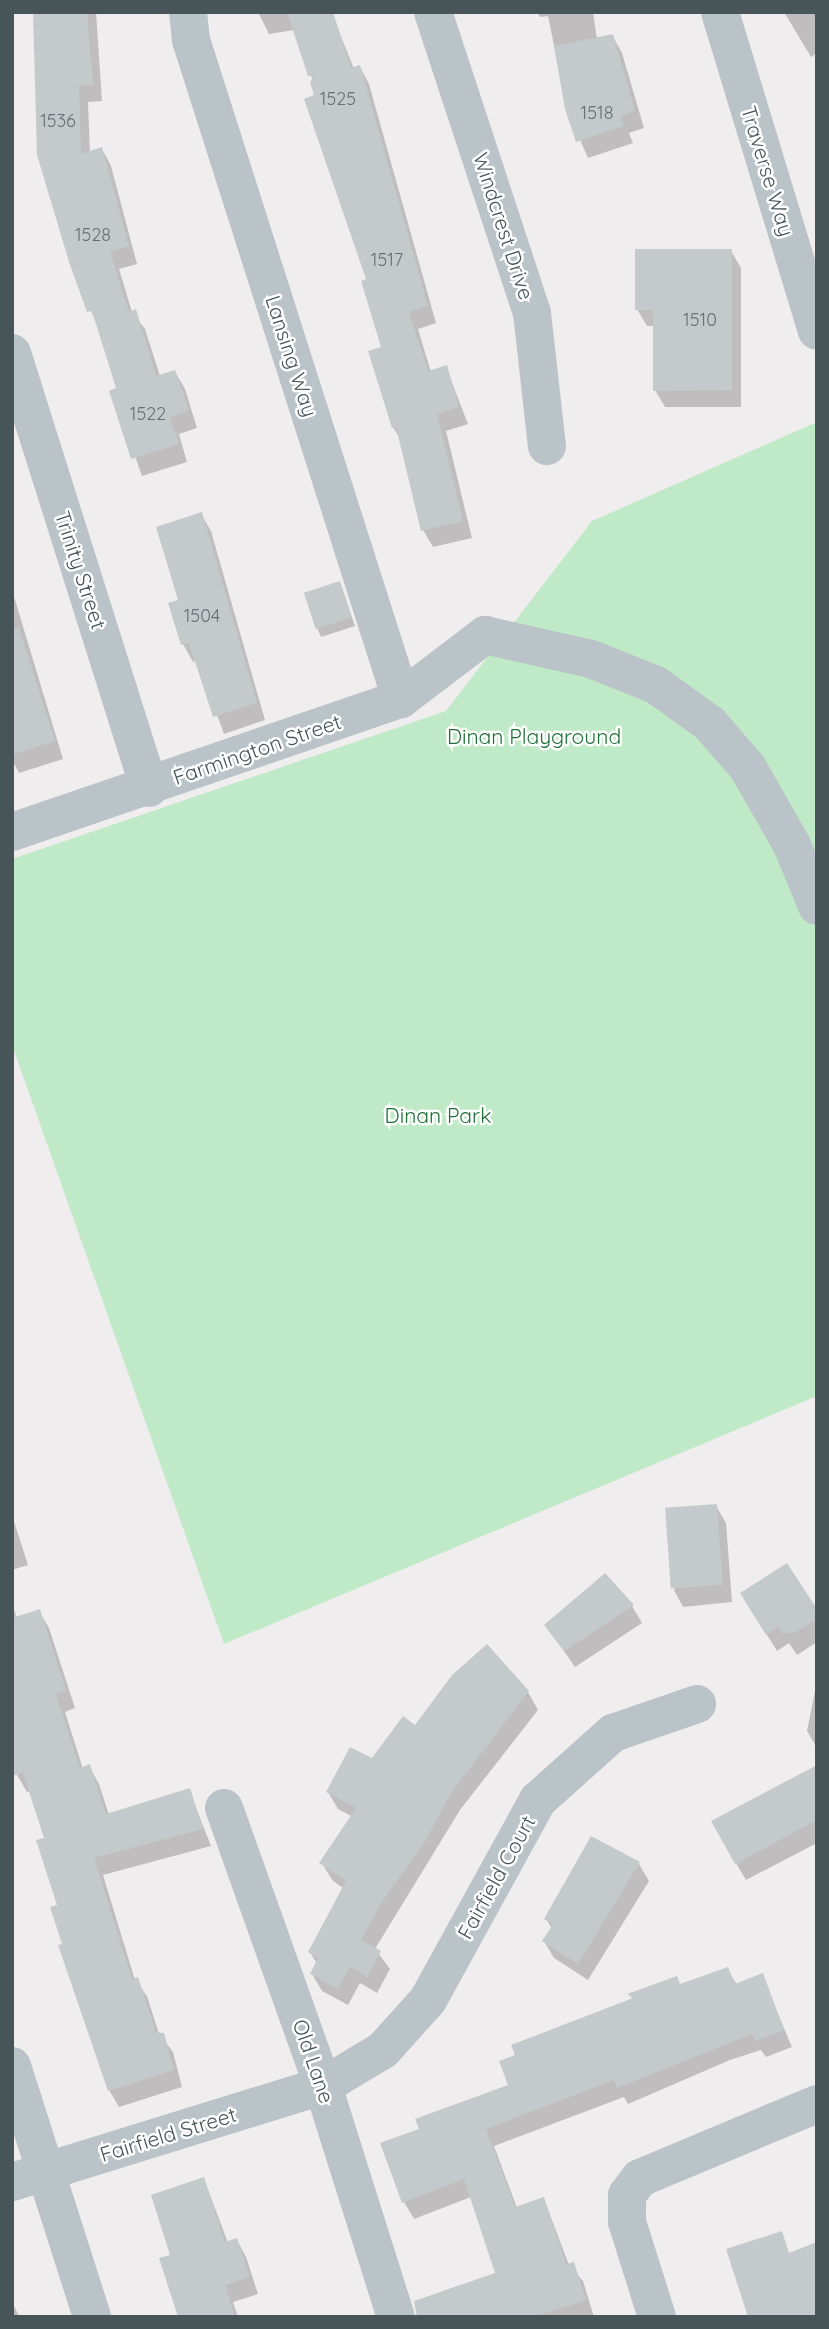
<!DOCTYPE html>
<style>
body{margin:0}
#map{position:relative;width:829px;height:2329px;overflow:hidden;background:#f0edee;font-family:Quicksand,sans-serif}
div>[style]{position:absolute}
.green>*{inset:0;background:#c0e9c7}
.shadow>*{inset:0;background:#0003}
.building>*{inset:0;background:#c4c9cc;transform-origin:0 0}
.minor>*{height:38px;margin:-19px;padding:0 19px;transform-origin:19px;border-radius:19px;background:#bac4c8}
span{translate:-50% -50%;white-space:nowrap;text-align:center;line-height:1.15;-webkit-text-stroke:5px #fff;paint-order:stroke}
.number-label{font-size:18px;color:#667175}
.number-label span{-webkit-text-stroke-width:0}
.street-label{font-size:21px;color:#475458}
.park-label{font-size:21px;color:#207139}
.frame{position:absolute;inset:0;border:14px solid #475458;pointer-events:none}
</style>
<div id="map">
<div class="green">
<div style="clip-path:polygon(817px 422px,817px 1396px,224px 1644px,12px 1045px,12px 859px,446px 711px,592px 521px)"></div>
</div>
<div class="shadow">
<div style="clip-path:polygon(34px 12px,96px 12px,102px 101px,88px 102px,90px 153px,102px 149px,111px 166px,137px 264px,119px 269px,132px 312px,145px 329px,160px 376px,175px 372px,185px 389px,197px 428px,179px 434px,187px 462px,142px 476px,112px 392px,119px 390px,99px 329px,71px 264px)"></div>
<div style="clip-path:polygon(258px 12px,332px 14px,354px 69px,360px 67px,369px 84px,436px 323px,418px 329px,431px 372px,446px 367px,468px 424px,446px 431px,472px 538px,433px 547px,423px 530px,401px 440px,393px 427px,384px 349px,368px 280px,313px 81px,295px 30px,269px 34px)"></div>
<div style="clip-path:polygon(537px 12px,593px 12px,597px 39px,612px 35px,622px 53px,644px 128px,629px 133px,633px 143px,588px 158px,567px 109px,548px 16px,540px 17px)"></div>
<div style="clip-path:polygon(784px 12px,817px 12px,817px 53px,811px 57px)"></div>
<div style="clip-path:polygon(731px 251px,741px 268px,741px 407px,665px 407px,655px 390px,655px 326px,647px 326px,637px 309px)"></div>
<div style="clip-path:polygon(201px 514px,211px 531px,265px 720px,224px 734px,197px 660px,193px 662px,183px 644px,181px 601px)"></div>
<div style="clip-path:polygon(340px 583px,355px 626px,321px 637px,317px 628px)"></div>
<div style="clip-path:polygon(12px 590px,63px 759px,19px 773px,12px 760px)"></div>
<div style="clip-path:polygon(716px 1506px,726px 1523px,732px 1602px,683px 1607px,674px 1590px)"></div>
<div style="clip-path:polygon(12px 1515px,28px 1565px,12px 1570px)"></div>
<div style="clip-path:polygon(12px 1604px,17px 1618px,39px 1611px,49px 1628px,75px 1708px,65px 1712px,83px 1769px,89px 1766px,99px 1784px,109px 1815px,189px 1790px,211px 1846px,103px 1875px,135px 1980px,147px 1996px,159px 2034px,173px 2052px,182px 2087px,119px 2107px,109px 2090px,64px 1945px,46px 1839px,31px 1791px,27px 1792px,17px 1775px)"></div>
<div style="clip-path:polygon(632px 1606px,642px 1623px,575px 1667px,546px 1625px)"></div>
<div style="clip-path:polygon(752px 1611px,817px 1612px,817px 1642px,797px 1655px,789px 1643px,777px 1651px)"></div>
<div style="clip-path:polygon(817px 1681px,817px 1748px,807px 1731px)"></div>
<div style="clip-path:polygon(528px 1692px,538px 1710px,460px 1810px,375px 1949px,390px 1969px,377px 1993px,360px 1983px,348px 2005px,322px 1991px,312px 1974px,317px 1964px,310px 1952px,344px 1889px,332px 1880px,322px 1863px,353px 1817px,338px 1809px,328px 1792px,415px 1728px)"></div>
<div style="clip-path:polygon(817px 1767px,817px 1843px,746px 1880px,736px 1863px)"></div>
<div style="clip-path:polygon(592px 1838px,639px 1864px,649px 1881px,588px 1980px,554px 1958px,544px 1941px,552px 1929px,546px 1919px)"></div>
<div style="clip-path:polygon(727px 1969px,737px 1985px,762px 1976px,792px 2047px,766px 2057px,761px 2050px,730px 2060px,628px 2104px,624px 2097px,494px 2146px,517px 2208px,544px 2199px,569px 2265px,583px 2281px,594px 2317px,433px 2317px,498px 2274px,471px 2197px,414px 2219px,404px 2202px,422px 2130px,511px 2086px,633px 2000px,630px 1995px,681px 1986px)"></div>
<div style="clip-path:polygon(204px 2179px,228px 2243px,237px 2240px,246px 2257px,258px 2294px,233px 2302px,238px 2317px,179px 2317px,172px 2256px)"></div>
<div style="clip-path:polygon(12px 2303px,20px 2317px,12px 2317px)"></div>
</div>
<div class="building">
<div style="clip-path:polygon(33px 12px,87px 12px,93px 85px,79px 85px,81px 154px,102px 147px,129px 246px,110px 252px,129px 312px,136px 309px,156px 376px,175px 370px,189px 411px,170px 417px,179px 444px,131px 459px,109px 391px,116px 388px,92px 311px,87px 312px,70px 265px,37px 155px)"></div>
<div style="clip-path:polygon(287px 12px,333px 12px,351px 68px,360px 65px,428px 306px,409px 312px,428px 371px,447px 365px,459px 407px,437px 414px,463px 521px,421px 531px,396px 427px,392px 428px,368px 351px,381px 347px,361px 281px,366px 279px,304px 99px,314px 95px,310px 82px,315px 76px,308px 76px)"></div>
<div style="clip-path:polygon(613px 34px,635px 111px,621px 116px,624px 126px,576px 142px,565px 109px,554px 46px)"></div>
<div style="clip-path:polygon(635px 249px,732px 249px,732px 390px,653px 391px,653px 310px,635px 310px)"></div>
<div style="clip-path:polygon(202px 512px,257px 703px,213px 717px,189px 643px,181px 645px,168px 603px,178px 600px,156px 527px)"></div>
<div style="left:340px;top:581px;width:38px;height:38px;rotate:72deg"></div>
<div style="clip-path:polygon(19px 628px,55px 741px,12px 755px,12px 629px)"></div>
<div style="left:717px;top:1504px;width:81px;height:52px;rotate:86deg"></div>
<div style="clip-path:polygon(787px 1563px,817px 1609px,817px 1619px,794px 1633px,782px 1633px,778px 1627px,766px 1635px,740px 1593px)"></div>
<div style="clip-path:polygon(605px 1573px,634px 1605px,564px 1651px,544px 1625px)"></div>
<div style="clip-path:polygon(40px 1609px,66px 1691px,56px 1694px,80px 1768px,90px 1764px,106px 1814px,190px 1788px,203px 1829px,94px 1858px,132px 1979px,138px 1977px,156px 2032px,164px 2033px,174px 2070px,108px 2091px,58px 1945px,62px 1944px,50px 1907px,57px 1905px,36px 1840px,44px 1838px,23px 1773px,12px 1776px,12px 1618px)"></div>
<div style="clip-path:polygon(487px 1644px,529px 1691px,451px 1793px,424px 1843px,382px 1902px,361px 1940px,381px 1951px,367px 1977px,350px 1967px,338px 1989px,310px 1974px,318px 1958px,308px 1952px,346px 1881px,319px 1863px,356px 1808px,326px 1792px,350px 1747px,372px 1758px,403px 1716px,415px 1725px,452px 1675px)"></div>
<div style="clip-path:polygon(817px 1765px,817px 1820px,735px 1864px,711px 1821px)"></div>
<div style="clip-path:polygon(591px 1836px,640px 1862px,578px 1964px,542px 1941px,553px 1924px,544px 1919px)"></div>
<div style="clip-path:polygon(728px 1967px,735px 1984px,763px 1973px,784px 2030px,755px 2041px,752px 2034px,617px 2088px,614px 2080px,486px 2129px,515px 2207px,544px 2197px,566px 2264px,574px 2262px,586px 2300px,534px 2317px,417px 2317px,414px 2301px,495px 2273px,464px 2179px,402px 2203px,380px 2143px,419px 2129px,415px 2119px,508px 2085px,499px 2061px,515px 2055px,511px 2045px,633px 1998px,627px 1994px,677px 1976px,680px 1984px)"></div>
<div style="clip-path:polygon(204px 2177px,225px 2242px,237px 2238px,250px 2277px,225px 2285px,235px 2317px,178px 2317px,159px 2258px,170px 2255px,151px 2195px)"></div>
<div style="clip-path:polygon(782px 2231px,789px 2253px,817px 2242px,817px 2317px,748px 2317px,726px 2249px)"></div>
</div>
<div class="minor">
<div style="left:188px;top:12px;width:28px;rotate:84deg"></div>
<div style="left:191px;top:40px;width:692px;rotate:72.32deg"></div>
<div style="left:433px;top:12px;width:317px;rotate:71.8deg"></div>
<div style="left:532px;top:313px;width:134px;rotate:83.6deg"></div>
<div style="left:720px;top:12px;width:333px;rotate:73.1deg"></div>
<div style="left:12px;top:353px;width:456px;rotate:72.5deg"></div>
<div style="left:12px;top:832px;width:411px;rotate:-18.9deg"></div>
<div style="left:401px;top:699px;width:106px;rotate:-37.3deg"></div>
<div style="left:485px;top:635px;width:109px;rotate:12.8deg"></div>
<div style="left:591px;top:659px;width:70px;rotate:21.8deg"></div>
<div style="left:656px;top:685px;width:67px;rotate:35.8deg"></div>
<div style="left:710px;top:724px;width:58px;rotate:49.2deg"></div>
<div style="left:748px;top:768px;width:89px;rotate:60.3deg"></div>
<div style="left:792px;top:845px;width:66px;rotate:67.7deg"></div>
<div style="left:224px;top:1808px;width:295px;rotate:70.4deg"></div>
<div style="left:323px;top:2086px;width:242px;rotate:72.5deg"></div>
<div style="left:12px;top:2066px;width:263px;rotate:72.3deg"></div>
<div style="left:12px;top:2182px;width:325px;rotate:-17.2deg"></div>
<div style="left:323px;top:2086px;width:70px;rotate:-31deg"></div>
<div style="left:383px;top:2050px;width:67px;rotate:-48deg"></div>
<div style="left:428px;top:2000px;width:228px;rotate:-61.2deg"></div>
<div style="left:538px;top:1800px;width:101px;rotate:-41.8deg"></div>
<div style="left:613px;top:1733px;width:89px;rotate:-19deg"></div>
<div style="left:657px;top:2317px;width:100px;rotate:-107.5deg"></div>
<div style="left:627px;top:2222px;width:27px;rotate:-90deg"></div>
<div style="left:627px;top:2195px;width:21px;rotate:-53deg"></div>
<div style="left:640px;top:2178px;width:192px;rotate:-22.7deg"></div>
</div>
<div class="number-label">
<span style="left:338px;top:99px">1525</span>
<span style="left:597px;top:113px">1518</span>
<span style="left:58px;top:121px">1536</span>
<span style="left:93px;top:235px">1528</span>
<span style="left:387px;top:260px">1517</span>
<span style="left:700px;top:320px">1510</span>
<span style="left:148px;top:414px">1522</span>
<span style="left:202px;top:616px">1504</span>
</div>
<div class="street-label">
<span style="left:768px;top:171px;rotate:73deg">Traverse Way</span>
<span style="left:504px;top:226px;rotate:72deg">Windcrest Drive</span>
<span style="left:292px;top:356px;rotate:72deg">Lansing Way</span>
<span style="left:81px;top:570px;rotate:72deg">Trinity Street</span>
<span style="left:257px;top:749px;rotate:-19deg">Farmington Street</span>
<span style="left:496px;top:1877px;rotate:-61deg">Fairfield Court</span>
<span style="left:314px;top:2061px;rotate:71deg">Old Lane</span>
<span style="left:168px;top:2134px;rotate:-17deg">Fairfield Street</span>
</div>
<div class="park-label">
<span style="left:534px;top:736px">Dinan Playground</span>
<span style="left:438px;top:1115px">Dinan Park</span>
</div>
<div class="frame"></div>
</div>
